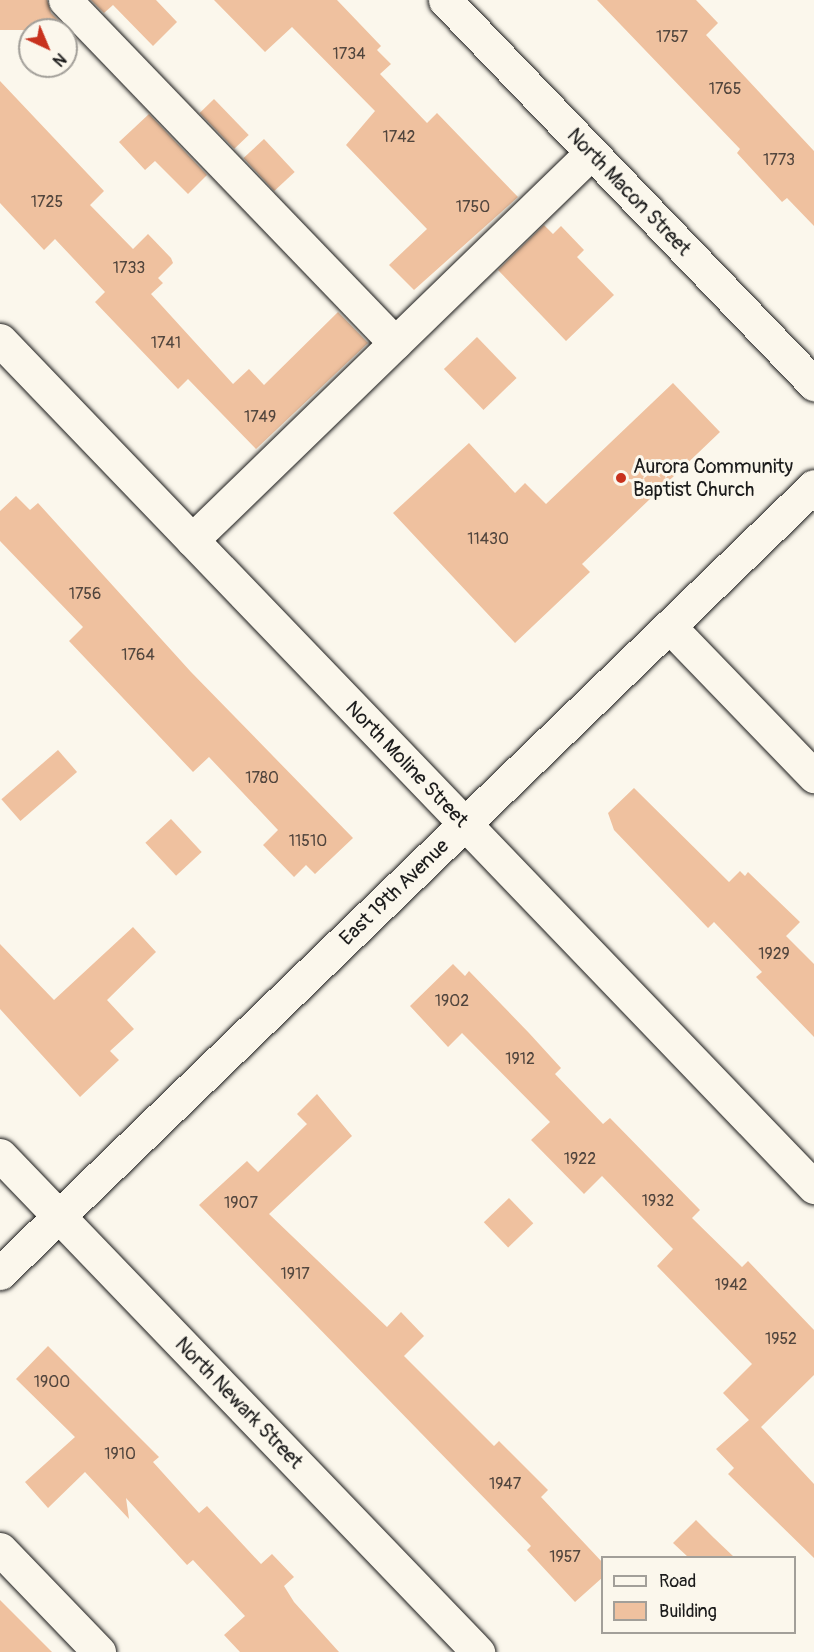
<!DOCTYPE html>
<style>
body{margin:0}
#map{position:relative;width:814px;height:1652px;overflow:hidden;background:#fbf7ec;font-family:Pangolin,sans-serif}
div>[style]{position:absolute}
.building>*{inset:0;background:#efc19f;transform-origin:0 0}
.roads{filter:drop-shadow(0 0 2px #1c1c1c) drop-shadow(0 0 2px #1c1c1c)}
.minor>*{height:33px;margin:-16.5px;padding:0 16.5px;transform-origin:16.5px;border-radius:16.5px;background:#fbf7ec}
.dots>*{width:16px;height:16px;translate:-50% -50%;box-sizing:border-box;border:3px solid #fbf7ec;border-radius:50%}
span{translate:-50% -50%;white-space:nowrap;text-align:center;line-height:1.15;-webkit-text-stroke:6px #fbf7ec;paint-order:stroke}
.number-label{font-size:16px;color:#51453d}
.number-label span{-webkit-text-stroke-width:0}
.street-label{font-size:20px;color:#1c1c1c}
.poi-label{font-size:20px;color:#1c1c1c}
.left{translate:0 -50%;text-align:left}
.legend{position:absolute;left:601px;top:1556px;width:195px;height:78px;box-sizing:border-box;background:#fbf7ec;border:2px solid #a29f99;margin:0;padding:8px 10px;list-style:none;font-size:18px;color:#1c1c1c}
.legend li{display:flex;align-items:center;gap:12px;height:30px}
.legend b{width:30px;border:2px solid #a29f99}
.north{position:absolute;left:18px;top:18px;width:60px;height:60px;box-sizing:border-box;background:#fbf7ec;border:2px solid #a29f99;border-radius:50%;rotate:136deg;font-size:16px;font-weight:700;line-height:24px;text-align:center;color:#1c1c1c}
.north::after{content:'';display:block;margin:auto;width:21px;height:27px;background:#c8321e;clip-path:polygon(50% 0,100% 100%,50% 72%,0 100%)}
</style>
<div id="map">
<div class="building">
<div style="clip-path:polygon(0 0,47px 0,51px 13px,77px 39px,66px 50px,66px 30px,0 30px)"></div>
<div style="clip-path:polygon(91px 0,156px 0,177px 22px,153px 46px,113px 5px,104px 13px)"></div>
<div style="clip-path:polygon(214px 0,337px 0,381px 46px,377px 50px,391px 64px,380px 74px,427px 123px,437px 113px,518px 197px,414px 290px,389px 265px,427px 229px,346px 145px,375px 111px,292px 27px,265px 52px)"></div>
<div style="clip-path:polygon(597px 0,696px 0,718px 23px,706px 35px,814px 151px,814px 226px,787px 198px,782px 202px,737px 153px,740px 149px)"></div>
<div style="clip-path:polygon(0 81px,104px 191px,90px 205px,133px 249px,148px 234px,171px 258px,173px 263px,158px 278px,163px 283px,151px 294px,233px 384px,249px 369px,264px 385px,338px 312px,368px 343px,256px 449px,188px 379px,178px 389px,95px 302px,105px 292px,55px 239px,44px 250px,0 203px)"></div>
<div style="left:214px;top:99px;width:50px;height:20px;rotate:46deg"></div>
<div style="clip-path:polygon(149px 114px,207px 175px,188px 194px,155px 161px,145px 170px,119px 142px)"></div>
<div style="left:264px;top:139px;width:45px;height:28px;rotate:47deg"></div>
<div style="clip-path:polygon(544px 225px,553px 234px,561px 226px,584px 250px,577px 257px,614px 295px,566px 341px,498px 270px)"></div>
<div style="left:477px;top:337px;width:57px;height:46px;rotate:46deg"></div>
<div style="clip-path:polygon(673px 383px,720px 432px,582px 564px,590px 572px,515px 643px,393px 513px,469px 443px,515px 493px,525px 483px,546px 504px)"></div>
<div style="clip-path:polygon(16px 496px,30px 510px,38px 503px,191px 672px,353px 838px,315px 874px,306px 865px,294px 877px,263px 845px,278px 830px,209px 757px,193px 772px,69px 641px,83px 627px,0 541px,0 511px)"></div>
<div style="left:58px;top:750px;width:29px;height:75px;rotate:49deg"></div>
<div style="clip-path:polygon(634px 788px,729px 882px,740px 871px,745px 876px,748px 872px,800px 922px,786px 936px,814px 964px,814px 1037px,756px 977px,762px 972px,714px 922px,708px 928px,614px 830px,608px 813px)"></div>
<div style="left:171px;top:819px;width:45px;height:35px;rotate:47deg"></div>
<div style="clip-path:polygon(133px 927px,156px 952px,107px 1000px,134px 1029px,110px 1051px,119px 1060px,80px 1097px,0 1009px,0 944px,54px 1000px)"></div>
<div style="clip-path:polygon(453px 964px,465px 976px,469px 971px,529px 1033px,561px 1068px,555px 1074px,603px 1124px,610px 1118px,700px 1210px,692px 1218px,742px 1267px,748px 1261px,814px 1330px,814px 1375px,761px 1427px,814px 1484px,814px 1558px,728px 1474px,734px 1468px,716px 1449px,749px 1420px,723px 1393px,752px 1364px,657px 1266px,673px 1249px,602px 1176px,584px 1194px,531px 1140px,550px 1122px,462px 1033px,448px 1047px,410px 1006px)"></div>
<div style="clip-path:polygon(317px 1094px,352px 1136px,269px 1214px,387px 1327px,401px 1312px,424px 1336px,404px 1356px,494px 1446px,499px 1441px,548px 1490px,541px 1497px,603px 1563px,603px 1577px,575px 1602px,527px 1550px,531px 1546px,199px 1205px,247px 1161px,258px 1172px,307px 1124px,297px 1114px)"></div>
<div style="left:509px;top:1198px;width:35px;height:35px;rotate:46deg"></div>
<div style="clip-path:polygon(48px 1346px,159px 1457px,153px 1462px,199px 1513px,207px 1506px,261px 1564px,272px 1554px,294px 1577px,284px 1586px,294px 1602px,339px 1652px,240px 1652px,224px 1635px,245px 1616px,193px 1560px,187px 1565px,126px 1498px,129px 1519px,85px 1472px,48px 1508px,25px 1482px,75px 1437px,16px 1379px)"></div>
<div style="clip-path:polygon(696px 1520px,714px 1538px,734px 1557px,688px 1557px,673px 1543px)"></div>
<div style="clip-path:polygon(0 1600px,52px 1652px,0 1652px)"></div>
</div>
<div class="roads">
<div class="minor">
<div style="left:65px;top:0;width:476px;rotate:46.1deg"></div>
<div style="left:445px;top:0;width:533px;rotate:46.14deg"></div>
<div style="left:0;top:340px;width:1175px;rotate:46.14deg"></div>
<div style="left:192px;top:540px;width:556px;rotate:-44.13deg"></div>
<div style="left:669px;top:626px;width:209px;rotate:46deg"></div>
<div style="left:0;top:1155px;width:690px;rotate:46.12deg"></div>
<div style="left:0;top:1273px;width:1132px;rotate:-44.03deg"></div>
<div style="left:0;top:1549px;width:143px;rotate:46.1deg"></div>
</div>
</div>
<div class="dots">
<div style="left:621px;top:478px;background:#c8321e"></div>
</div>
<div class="number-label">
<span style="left:672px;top:37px">1757</span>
<span style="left:349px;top:54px">1734</span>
<span style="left:725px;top:89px">1765</span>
<span style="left:399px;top:137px">1742</span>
<span style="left:779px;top:160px">1773</span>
<span style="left:47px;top:202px">1725</span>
<span style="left:473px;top:207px">1750</span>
<span style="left:129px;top:268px">1733</span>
<span style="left:166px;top:343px">1741</span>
<span style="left:260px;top:417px">1749</span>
<span style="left:488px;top:539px">11430</span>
<span style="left:85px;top:594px">1756</span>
<span style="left:138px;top:655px">1764</span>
<span style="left:262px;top:778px">1780</span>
<span style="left:308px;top:841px">11510</span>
<span style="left:774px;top:954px">1929</span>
<span style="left:452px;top:1001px">1902</span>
<span style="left:520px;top:1059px">1912</span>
<span style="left:580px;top:1159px">1922</span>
<span style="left:658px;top:1201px">1932</span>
<span style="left:241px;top:1203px">1907</span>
<span style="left:295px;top:1274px">1917</span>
<span style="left:731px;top:1285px">1942</span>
<span style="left:781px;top:1339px">1952</span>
<span style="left:52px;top:1382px">1900</span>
<span style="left:120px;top:1454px">1910</span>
<span style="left:505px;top:1484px">1947</span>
<span style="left:565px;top:1557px">1957</span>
</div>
<div class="street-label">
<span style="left:629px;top:192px;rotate:46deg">North Macon Street</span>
<span style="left:407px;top:764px;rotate:46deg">North Moline Street</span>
<span style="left:394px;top:892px;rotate:-44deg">East 19th Avenue</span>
<span style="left:239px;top:1403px;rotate:46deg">North Newark Street</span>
</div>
<div class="poi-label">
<span class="left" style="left:633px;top:478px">Aurora Community<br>Baptist Church</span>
</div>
<ul class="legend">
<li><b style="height:8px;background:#fbf7ec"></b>Road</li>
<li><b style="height:16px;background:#efc19f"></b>Building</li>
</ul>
<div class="north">N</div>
</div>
